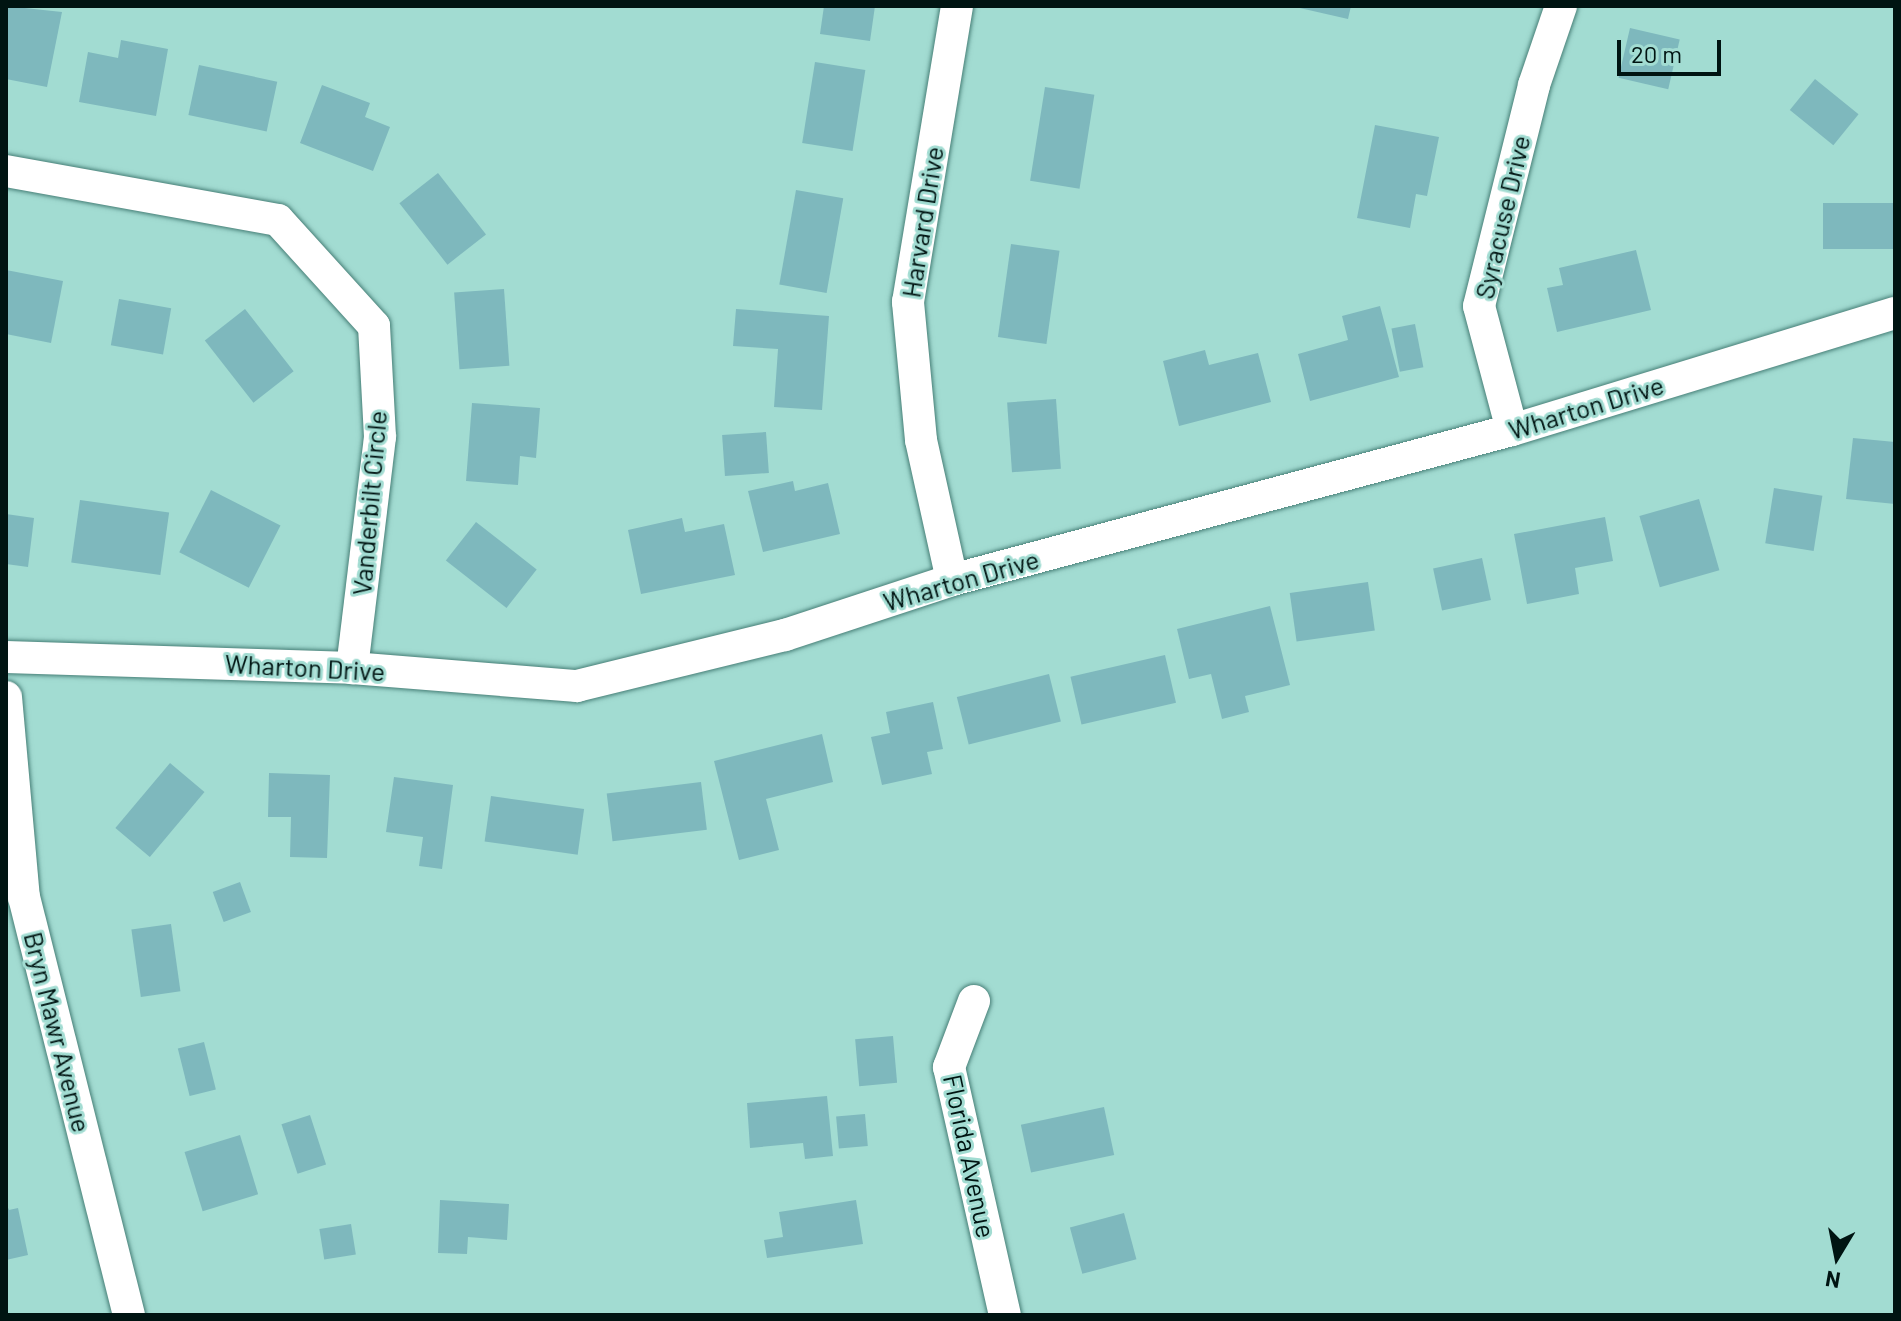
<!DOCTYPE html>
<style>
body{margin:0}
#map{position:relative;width:1901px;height:1321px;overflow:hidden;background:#a2dcd2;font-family:Barlow,sans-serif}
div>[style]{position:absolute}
.building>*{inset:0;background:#7eb8bd;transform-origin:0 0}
.roads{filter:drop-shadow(0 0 2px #477f77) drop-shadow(0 0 2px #477f77)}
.minor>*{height:32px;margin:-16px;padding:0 16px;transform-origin:16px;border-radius:16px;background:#fff}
span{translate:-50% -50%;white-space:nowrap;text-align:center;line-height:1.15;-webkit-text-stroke:6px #a2dcd2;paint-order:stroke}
.street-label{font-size:26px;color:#001412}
.frame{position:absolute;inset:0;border:8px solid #001412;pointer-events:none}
.north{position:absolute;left:1797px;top:1217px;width:80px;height:80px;-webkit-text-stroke:6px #a2dcd2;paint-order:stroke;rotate:190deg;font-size:22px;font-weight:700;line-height:32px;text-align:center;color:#001412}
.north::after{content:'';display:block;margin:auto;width:28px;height:36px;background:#001412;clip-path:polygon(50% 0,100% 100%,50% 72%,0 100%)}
.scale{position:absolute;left:1617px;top:40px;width:104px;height:36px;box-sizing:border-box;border:4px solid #001412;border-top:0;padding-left:10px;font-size:24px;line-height:28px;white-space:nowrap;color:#001412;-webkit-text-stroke:6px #a2dcd2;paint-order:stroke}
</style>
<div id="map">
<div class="building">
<div style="clip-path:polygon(6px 6px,62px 12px,47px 87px,6px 79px)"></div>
<div style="clip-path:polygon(824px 6px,875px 6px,870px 41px,820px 34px)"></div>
<div style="clip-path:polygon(1291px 6px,1351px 6px,1348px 19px)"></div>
<div style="left:1630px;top:28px;width:51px;height:51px;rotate:13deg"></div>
<div style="clip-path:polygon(121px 40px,168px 49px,156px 116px,79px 102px,88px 52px,118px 58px)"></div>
<div style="left:815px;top:62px;width:51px;height:82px;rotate:9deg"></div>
<div style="left:199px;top:65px;width:80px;height:51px;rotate:12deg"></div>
<div style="left:1815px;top:79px;width:56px;height:40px;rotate:39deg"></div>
<div style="clip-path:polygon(322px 85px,370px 103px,365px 117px,390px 127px,373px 171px,300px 143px)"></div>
<div style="left:1045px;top:87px;width:50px;height:95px;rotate:9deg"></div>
<div style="clip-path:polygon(1375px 125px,1439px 137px,1427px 196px,1416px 194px,1410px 228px,1357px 218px)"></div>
<div style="left:438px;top:173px;width:78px;height:49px;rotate:52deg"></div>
<div style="left:796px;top:190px;width:48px;height:96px;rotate:10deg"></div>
<div style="left:1895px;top:203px;width:46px;height:72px;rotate:90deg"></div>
<div style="left:1011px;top:244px;width:49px;height:94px;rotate:8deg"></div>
<div style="clip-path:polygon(1636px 250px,1651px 310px,1557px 332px,1547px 288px,1563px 285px,1559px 268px)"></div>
<div style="clip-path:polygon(6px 270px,63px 281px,51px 343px,6px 334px)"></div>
<div style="left:504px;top:289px;width:77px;height:50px;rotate:86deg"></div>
<div style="left:119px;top:299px;width:53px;height:47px;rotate:10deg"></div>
<div style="clip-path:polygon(1380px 306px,1399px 377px,1310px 401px,1298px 354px,1348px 340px,1342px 316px)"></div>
<div style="left:245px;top:309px;width:79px;height:51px;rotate:52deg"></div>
<div style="clip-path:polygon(736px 309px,829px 316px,822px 410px,774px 407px,778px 349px,733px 346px)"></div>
<div style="left:1415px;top:324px;width:44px;height:24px;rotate:79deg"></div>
<div style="clip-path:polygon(1205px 350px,1209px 365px,1258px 353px,1271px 402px,1179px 426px,1163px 361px)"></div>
<div style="left:1056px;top:399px;width:70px;height:49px;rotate:86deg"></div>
<div style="clip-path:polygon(472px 403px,540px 408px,536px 458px,520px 456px,518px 485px,466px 481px)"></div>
<div style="left:766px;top:432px;width:41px;height:44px;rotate:86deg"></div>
<div style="clip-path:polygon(1853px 438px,1895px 442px,1895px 504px,1846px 499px)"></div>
<div style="clip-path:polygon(793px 481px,795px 491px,828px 483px,840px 534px,763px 552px,748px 491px)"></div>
<div style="left:1774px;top:488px;width:49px;height:56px;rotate:9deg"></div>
<div style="left:211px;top:490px;width:78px;height:70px;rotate:27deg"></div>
<div style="left:1699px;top:499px;width:74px;height:62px;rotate:74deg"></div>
<div style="left:80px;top:500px;width:90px;height:63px;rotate:8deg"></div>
<div style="clip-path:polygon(6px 514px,34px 518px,28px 567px,6px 564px)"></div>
<div style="clip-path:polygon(1605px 517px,1613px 561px,1575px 568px,1579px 594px,1527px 604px,1514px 534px)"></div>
<div style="clip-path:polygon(682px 518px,685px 532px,724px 524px,735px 575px,641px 594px,628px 530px)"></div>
<div style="left:476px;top:522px;width:77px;height:49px;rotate:38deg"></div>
<div style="left:1482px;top:558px;width:43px;height:50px;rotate:78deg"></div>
<div style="left:1368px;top:582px;width:49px;height:79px;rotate:82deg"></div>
<div style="clip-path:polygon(1270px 606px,1290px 685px,1245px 696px,1249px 712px,1222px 719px,1211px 674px,1189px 679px,1177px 629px)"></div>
<div style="left:1165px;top:655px;width:49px;height:97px;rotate:77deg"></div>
<div style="left:1049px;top:674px;width:49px;height:95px;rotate:76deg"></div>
<div style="clip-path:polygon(933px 702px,943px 749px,927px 752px,932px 774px,882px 785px,871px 737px,890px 733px,886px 712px)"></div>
<div style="clip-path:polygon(822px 734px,833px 782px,766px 799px,779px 850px,739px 860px,714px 761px)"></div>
<div style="left:170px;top:763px;width:45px;height:85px;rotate:40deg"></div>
<div style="clip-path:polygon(269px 773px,330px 775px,327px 858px,290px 857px,291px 817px,268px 817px)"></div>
<div style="clip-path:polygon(394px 777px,453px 785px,442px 869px,419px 866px,423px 837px,386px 832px)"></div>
<div style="left:701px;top:782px;width:48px;height:95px;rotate:83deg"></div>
<div style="left:491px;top:796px;width:94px;height:46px;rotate:8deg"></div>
<div style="left:240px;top:882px;width:32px;height:29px;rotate:70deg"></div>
<div style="left:171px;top:924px;width:68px;height:40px;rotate:82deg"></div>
<div style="left:893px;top:1036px;width:47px;height:38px;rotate:85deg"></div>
<div style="left:204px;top:1042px;width:49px;height:27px;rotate:76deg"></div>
<div style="clip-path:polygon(827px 1096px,833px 1156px,805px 1159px,803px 1143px,750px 1148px,747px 1103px)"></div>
<div style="left:1104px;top:1107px;width:49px;height:85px;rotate:78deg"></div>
<div style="left:865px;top:1114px;width:32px;height:29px;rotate:85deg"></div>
<div style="left:310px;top:1115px;width:52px;height:30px;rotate:72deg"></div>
<div style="left:240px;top:1135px;width:62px;height:58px;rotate:73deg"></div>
<div style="clip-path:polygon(440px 1200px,509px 1204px,507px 1240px,468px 1237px,467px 1254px,438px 1253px)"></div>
<div style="clip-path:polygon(856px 1200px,863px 1244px,767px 1258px,764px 1240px,783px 1237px,779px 1212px)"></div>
<div style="clip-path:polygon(6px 1203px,9px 1210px,18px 1208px,28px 1255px,6px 1260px)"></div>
<div style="left:1124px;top:1213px;width:48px;height:56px;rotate:75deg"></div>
<div style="left:351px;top:1224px;width:31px;height:32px;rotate:81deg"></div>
</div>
<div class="roads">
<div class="minor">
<div style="left:6px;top:171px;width:276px;rotate:10.2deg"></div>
<div style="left:278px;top:220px;width:143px;rotate:47.8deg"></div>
<div style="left:374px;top:326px;width:111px;rotate:86.9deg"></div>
<div style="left:380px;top:437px;width:233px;rotate:96.9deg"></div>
<div style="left:1512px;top:430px;width:128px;rotate:-104.9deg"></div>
<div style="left:1479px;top:306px;width:228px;rotate:-76deg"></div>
<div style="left:1534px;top:85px;width:83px;rotate:-71.1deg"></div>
<div style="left:952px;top:580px;width:143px;rotate:-102.5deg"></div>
<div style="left:921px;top:440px;width:139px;rotate:-95.4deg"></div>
<div style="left:908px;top:302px;width:300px;rotate:-80.6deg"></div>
<div style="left:6px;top:657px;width:346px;rotate:1.8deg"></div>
<div style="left:352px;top:668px;width:226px;rotate:4.6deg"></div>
<div style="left:577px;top:686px;width:214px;rotate:-13.8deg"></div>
<div style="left:785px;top:635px;width:176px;rotate:-18.2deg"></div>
<div style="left:952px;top:580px;width:580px;rotate:-15deg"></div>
<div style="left:1512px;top:430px;width:400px;rotate:-17deg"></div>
<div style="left:6px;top:697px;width:201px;rotate:84.9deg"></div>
<div style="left:24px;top:897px;width:431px;rotate:75.9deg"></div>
<div style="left:974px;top:1001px;width:71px;rotate:110.7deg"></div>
<div style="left:949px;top:1067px;width:254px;rotate:77.3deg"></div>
</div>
</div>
<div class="street-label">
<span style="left:1502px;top:217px;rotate:-77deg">Syracuse Drive</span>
<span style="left:922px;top:222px;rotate:-81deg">Harvard Drive</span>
<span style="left:1586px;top:407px;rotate:-17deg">Wharton Drive</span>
<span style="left:369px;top:503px;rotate:-85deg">Vanderbilt Circle</span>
<span style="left:961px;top:580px;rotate:-16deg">Wharton Drive</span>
<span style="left:305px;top:667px;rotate:3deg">Wharton Drive</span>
<span style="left:58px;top:1032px;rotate:76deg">Bryn Mawr Avenue</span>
<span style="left:970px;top:1156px;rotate:78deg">Florida Avenue</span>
</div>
<div class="frame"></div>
<div class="north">N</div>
<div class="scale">20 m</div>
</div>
